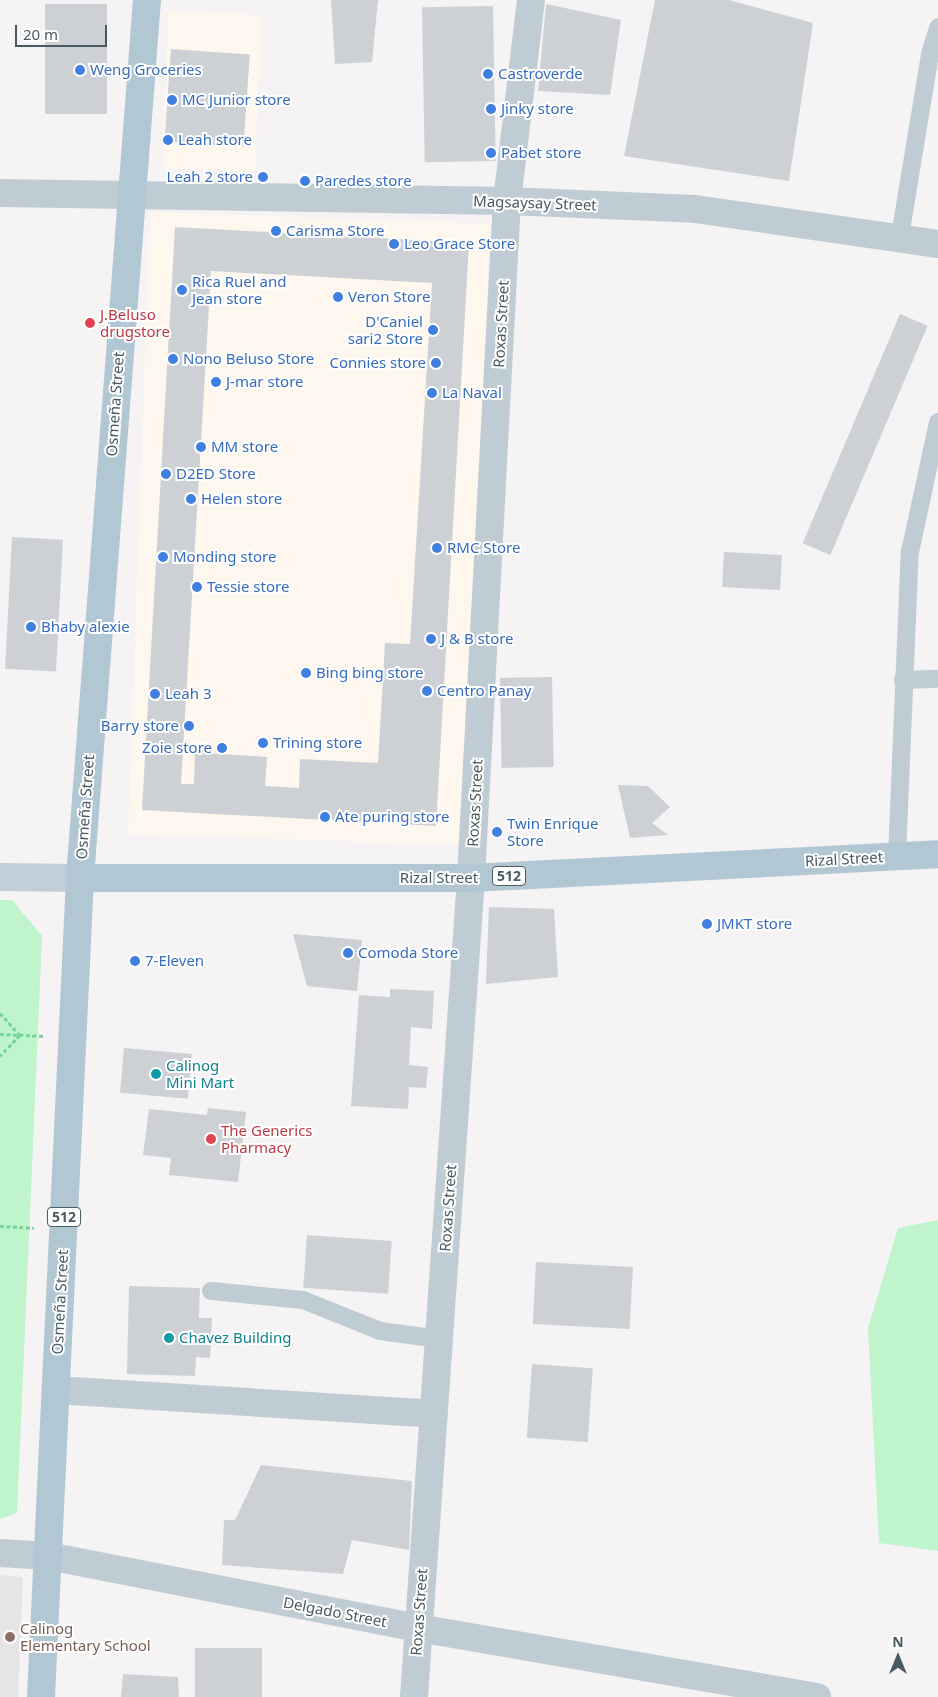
<!DOCTYPE html>
<meta charset="utf-8">
<style>
body{margin:0}
#map{position:relative;width:938px;height:1697px;overflow:hidden;background:#f5f3f3;font-family:"Noto Sans",sans-serif}
div>[style]{position:absolute}
.commercial>*{inset:0;background:#fef7ee;transform-origin:0 0}
.education>*{inset:0;background:#e6e4e5}
.green>*{inset:0;background:#c0f4cd}
.building>*{inset:0;background:#cdd1d5;transform-origin:0 0}
.path>*{height:3px;margin-top:-1.5px;transform-origin:0;background:repeating-linear-gradient(90deg,#75d598 0 4px,transparent 0 6.5px)}
.lane>*{height:18px;margin:-9px;padding:0 9px;transform-origin:9px;border-radius:9px;background:#c0ccd3}
.street>*{height:28px;margin:-14px;padding:0 14px;transform-origin:14px;border-radius:14px;background:#c0ccd3}
.secondary>*{height:28px;margin:-14px;padding:0 14px;transform-origin:14px;border-radius:14px;background:#c0ced7}
.primary>*{height:28px;margin:-14px;padding:0 14px;transform-origin:14px;border-radius:14px;background:#b1c7d3}
.dots>*{width:14px;height:14px;translate:-50% -50%;box-sizing:border-box;border:2px solid #fff;border-radius:50%}
span{translate:-50% -50%;white-space:nowrap;text-align:center;line-height:1.15;-webkit-text-stroke:4px #fff;paint-order:stroke}
.shield-label span{padding:1px 4px;background:#fff;border:1px solid;border-radius:4px;-webkit-text-stroke-width:0}
.shield-label{font-size:14px;color:#485a62;font-weight:700}
.shop-label{font-size:15px;color:#366cbe}
.left{translate:0 -50%;text-align:left}
.right{translate:-100% -50%;text-align:right}
.street-label{font-size:15px;color:#485a62}
.health-label{font-size:15px;color:#be3a42}
.culture-label{font-size:15px;color:#0d838f}
.education-label{font-size:15px;color:#785e54}
.north{position:absolute;left:873px;top:1632px;width:50px;height:50px;-webkit-text-stroke:4px #fff;paint-order:stroke;rotate:0deg;font-size:14px;font-weight:700;line-height:20px;text-align:center;color:#485a62}
.north::after{content:'';display:block;margin:auto;width:18px;height:22px;background:#485a62;clip-path:polygon(50% 0,100% 100%,50% 72%,0 100%)}
.scale{position:absolute;left:15px;top:25px;width:92px;height:22px;box-sizing:border-box;border:2px solid #485a62;border-top:0;padding-left:6px;font-size:15px;line-height:18px;white-space:nowrap;color:#485a62;-webkit-text-stroke:4px #fff;paint-order:stroke}
</style>
<div id="map">
<div class="commercial">
<div style="left:168px;top:12px;width:93px;height:156px;rotate:2deg"></div>
<div style="left:150px;top:212px;width:340px;height:622px;rotate:2deg"></div>
</div>
<div class="education">
<div style="clip-path:polygon(0 1575px,23px 1577px,18px 1697px,0 1697px)"></div>
</div>
<div class="green">
<div style="clip-path:polygon(0 900px,12px 900px,42px 936px,17px 1513px,0 1519px)"></div>
<div style="clip-path:polygon(938px 1220px,938px 1551px,879px 1543px,868px 1328px,898px 1228px)"></div>
</div>
<div class="building">
<div style="clip-path:polygon(331px 0,378px 0,372px 62px,335px 64px)"></div>
<div style="clip-path:polygon(655px 0,729px 0,813px 23px,789px 181px,624px 156px)"></div>
<div style="left:45px;top:4px;width:62px;height:110px"></div>
<div style="clip-path:polygon(546px 4px,621px 20px,610px 95px,538px 91px)"></div>
<div style="left:493px;top:6px;width:155px;height:71px;rotate:89deg"></div>
<div style="left:171px;top:49px;width:79px;height:93px;rotate:4deg"></div>
<div style="clip-path:polygon(evenodd,175px 227px,469px 243px,436px 826px,142px 810px,175px 227px,211px 271px,432px 283px,410px 644px,385px 643px,378px 763px,300px 759px,299px 788px,265px 786px,267px 757px,195px 752px,194px 784px,181px 784px,211px 271px)"></div>
<div style="left:900px;top:314px;width:30px;height:249px;rotate:23deg"></div>
<div style="left:12px;top:537px;width:51px;height:132px;rotate:3deg"></div>
<div style="left:724px;top:552px;width:58px;height:35px;rotate:3deg"></div>
<div style="left:552px;top:677px;width:90px;height:52px;rotate:89deg"></div>
<div style="clip-path:polygon(618px 785px,648px 786px,670px 807px,652px 823px,668px 835px,630px 838px)"></div>
<div style="clip-path:polygon(489px 907px,554px 909px,558px 977px,486px 984px)"></div>
<div style="clip-path:polygon(293px 934px,362px 940px,357px 991px,307px 986px)"></div>
<div style="clip-path:polygon(390px 989px,434px 991px,432px 1029px,411px 1027px,409px 1065px,428px 1067px,426px 1088px,409px 1087px,408px 1109px,351px 1106px,359px 995px,390px 997px)"></div>
<div style="left:124px;top:1048px;width:68px;height:45px;rotate:5deg"></div>
<div style="clip-path:polygon(208px 1108px,246px 1112px,238px 1182px,169px 1175px,171px 1158px,143px 1155px,149px 1109px,207px 1115px)"></div>
<div style="left:307px;top:1235px;width:85px;height:53px;rotate:4deg"></div>
<div style="left:536px;top:1262px;width:97px;height:62px;rotate:3deg"></div>
<div style="clip-path:polygon(129px 1286px,200px 1288px,199px 1318px,212px 1318px,210px 1358px,196px 1357px,195px 1376px,127px 1374px)"></div>
<div style="left:532px;top:1364px;width:61px;height:74px;rotate:4deg"></div>
<div style="clip-path:polygon(261px 1465px,412px 1481px,409px 1550px,352px 1540px,343px 1574px,222px 1565px,224px 1520px,235px 1520px)"></div>
<div style="left:195px;top:1648px;width:67px;height:49px"></div>
<div style="clip-path:polygon(123px 1674px,178px 1677px,179px 1697px,121px 1697px)"></div>
</div>
<div class="path">
<div style="left:0;top:1013px;width:30px;rotate:48deg"></div>
<div style="left:20px;top:1035px;width:29px;rotate:134deg"></div>
<div style="left:0;top:1034px;width:44px;rotate:2.6deg"></div>
<div style="left:0;top:1226px;width:34px;rotate:3deg"></div>
</div>
<div class="lane">
<div style="left:900px;top:236px;width:184px;rotate:-80.6deg"></div>
<div style="left:930px;top:54px;width:28px;rotate:-73deg"></div>
<div style="left:903px;top:680px;width:35px;rotate:-2deg"></div>
<div style="left:897px;top:856px;width:304px;rotate:-87.6deg"></div>
<div style="left:910px;top:552px;width:133px;rotate:-77.8deg"></div>
<div style="left:211px;top:1291px;width:92px;rotate:5.6deg"></div>
<div style="left:303px;top:1300px;width:83px;rotate:21.9deg"></div>
<div style="left:380px;top:1331px;width:60px;rotate:7.7deg"></div>
</div>
<div class="street">
<div style="left:0;top:193px;width:507px;rotate:0.9deg"></div>
<div style="left:507px;top:201px;width:188px;rotate:2.4deg"></div>
<div style="left:695px;top:209px;width:246px;rotate:8.2deg"></div>
<div style="left:56px;top:1390px;width:378px;rotate:3.6deg"></div>
<div style="left:0;top:1553px;width:48px;rotate:3.6deg"></div>
<div style="left:48px;top:1556px;width:377px;rotate:11deg"></div>
<div style="left:418px;top:1628px;width:405px;rotate:9.8deg"></div>
<div style="left:414px;top:1697px;width:821px;rotate:-86.02deg"></div>
<div style="left:471px;top:878px;width:678px;rotate:-86.96deg"></div>
<div style="left:507px;top:201px;width:202px;rotate:-83.2deg"></div>
</div>
<div class="secondary">
<div style="left:0;top:877px;width:80px;rotate:0.7deg"></div>
</div>
<div class="primary">
<div style="left:80px;top:878px;width:391px"></div>
<div style="left:471px;top:878px;width:468px;rotate:-2.9deg"></div>
<div style="left:41px;top:1697px;width:820px;rotate:-87.27deg"></div>
<div style="left:80px;top:878px;width:881px;rotate:-85.64deg"></div>
</div>
<div class="dots">
<div style="left:80px;top:70px;background:#3f7fe0"></div>
<div style="left:488px;top:74px;background:#3f7fe0"></div>
<div style="left:172px;top:100px;background:#3f7fe0"></div>
<div style="left:491px;top:109px;background:#3f7fe0"></div>
<div style="left:168px;top:140px;background:#3f7fe0"></div>
<div style="left:491px;top:153px;background:#3f7fe0"></div>
<div style="left:263px;top:177px;background:#3f7fe0"></div>
<div style="left:305px;top:181px;background:#3f7fe0"></div>
<div style="left:276px;top:231px;background:#3f7fe0"></div>
<div style="left:394px;top:244px;background:#3f7fe0"></div>
<div style="left:182px;top:290px;background:#3f7fe0"></div>
<div style="left:338px;top:297px;background:#3f7fe0"></div>
<div style="left:90px;top:323px;background:#e0444e"></div>
<div style="left:433px;top:330px;background:#3f7fe0"></div>
<div style="left:173px;top:359px;background:#3f7fe0"></div>
<div style="left:436px;top:363px;background:#3f7fe0"></div>
<div style="left:216px;top:382px;background:#3f7fe0"></div>
<div style="left:432px;top:393px;background:#3f7fe0"></div>
<div style="left:201px;top:447px;background:#3f7fe0"></div>
<div style="left:166px;top:474px;background:#3f7fe0"></div>
<div style="left:191px;top:499px;background:#3f7fe0"></div>
<div style="left:437px;top:548px;background:#3f7fe0"></div>
<div style="left:163px;top:557px;background:#3f7fe0"></div>
<div style="left:197px;top:587px;background:#3f7fe0"></div>
<div style="left:31px;top:627px;background:#3f7fe0"></div>
<div style="left:431px;top:639px;background:#3f7fe0"></div>
<div style="left:306px;top:673px;background:#3f7fe0"></div>
<div style="left:427px;top:691px;background:#3f7fe0"></div>
<div style="left:155px;top:694px;background:#3f7fe0"></div>
<div style="left:189px;top:726px;background:#3f7fe0"></div>
<div style="left:263px;top:743px;background:#3f7fe0"></div>
<div style="left:222px;top:748px;background:#3f7fe0"></div>
<div style="left:325px;top:817px;background:#3f7fe0"></div>
<div style="left:497px;top:832px;background:#3f7fe0"></div>
<div style="left:707px;top:924px;background:#3f7fe0"></div>
<div style="left:348px;top:953px;background:#3f7fe0"></div>
<div style="left:135px;top:961px;background:#3f7fe0"></div>
<div style="left:156px;top:1074px;background:#0f9aa8"></div>
<div style="left:211px;top:1139px;background:#e0444e"></div>
<div style="left:169px;top:1338px;background:#0f9aa8"></div>
<div style="left:10px;top:1637px;background:#8d6e63"></div>
</div>
<div class="shield-label">
<span style="left:509px;top:876px">512</span>
<span style="left:64px;top:1217px">512</span>
</div>
<div class="shop-label">
<span class="left" style="left:90px;top:70px">Weng Groceries</span>
<span class="left" style="left:498px;top:74px">Castroverde</span>
<span class="left" style="left:182px;top:100px">MC Junior store</span>
<span class="left" style="left:501px;top:109px">Jinky store</span>
<span class="left" style="left:178px;top:140px">Leah store</span>
<span class="left" style="left:501px;top:153px">Pabet store</span>
<span class="right" style="left:253px;top:177px">Leah 2 store</span>
<span class="left" style="left:315px;top:181px">Paredes store</span>
<span class="left" style="left:286px;top:231px">Carisma Store</span>
<span class="left" style="left:404px;top:244px">Leo Grace Store</span>
<span class="left" style="left:192px;top:290px">Rica Ruel and<br>Jean store</span>
<span class="left" style="left:348px;top:297px">Veron Store</span>
<span class="right" style="left:423px;top:330px">D'Caniel<br>sari2 Store</span>
<span class="left" style="left:183px;top:359px">Nono Beluso Store</span>
<span class="right" style="left:426px;top:363px">Connies store</span>
<span class="left" style="left:226px;top:382px">J-mar store</span>
<span class="left" style="left:442px;top:393px">La Naval</span>
<span class="left" style="left:211px;top:447px">MM store</span>
<span class="left" style="left:176px;top:474px">D2ED Store</span>
<span class="left" style="left:201px;top:499px">Helen store</span>
<span class="left" style="left:447px;top:548px">RMC Store</span>
<span class="left" style="left:173px;top:557px">Monding store</span>
<span class="left" style="left:207px;top:587px">Tessie store</span>
<span class="left" style="left:41px;top:627px">Bhaby alexie</span>
<span class="left" style="left:441px;top:639px">J &amp; B store</span>
<span class="left" style="left:316px;top:673px">Bing bing store</span>
<span class="left" style="left:437px;top:691px">Centro Panay</span>
<span class="left" style="left:165px;top:694px">Leah 3</span>
<span class="right" style="left:179px;top:726px">Barry store</span>
<span class="left" style="left:273px;top:743px">Trining store</span>
<span class="right" style="left:212px;top:748px">Zoie store</span>
<span class="left" style="left:335px;top:817px">Ate puring store</span>
<span class="left" style="left:507px;top:832px">Twin Enrique<br>Store</span>
<span class="left" style="left:717px;top:924px">JMKT store</span>
<span class="left" style="left:358px;top:953px">Comoda Store</span>
<span class="left" style="left:145px;top:961px">7-Eleven</span>
</div>
<div class="street-label">
<span style="left:535px;top:203px;rotate:2deg">Magsaysay Street</span>
<span style="left:501px;top:324px;rotate:-87deg">Roxas Street</span>
<span style="left:115px;top:404px;rotate:-86deg">Osmeña Street</span>
<span style="left:475px;top:803px;rotate:-87deg">Roxas Street</span>
<span style="left:85px;top:807px;rotate:-86deg">Osmeña Street</span>
<span style="left:844px;top:859px;rotate:-3deg">Rizal Street</span>
<span style="left:439px;top:878px">Rizal Street</span>
<span style="left:448px;top:1208px;rotate:-86deg">Roxas Street</span>
<span style="left:60px;top:1302px;rotate:-87deg">Osmeña Street</span>
<span style="left:335px;top:1612px;rotate:11deg">Delgado Street</span>
<span style="left:419px;top:1612px;rotate:-86deg">Roxas Street</span>
</div>
<div class="health-label">
<span class="left" style="left:100px;top:323px">J.Beluso<br>drugstore</span>
<span class="left" style="left:221px;top:1139px">The Generics<br>Pharmacy</span>
</div>
<div class="culture-label">
<span class="left" style="left:166px;top:1074px">Calinog<br>Mini Mart</span>
<span class="left" style="left:179px;top:1338px">Chavez Building</span>
</div>
<div class="education-label">
<span class="left" style="left:20px;top:1637px">Calinog<br>Elementary School</span>
</div>
<div class="north">N</div>
<div class="scale">20 m</div>
</div>
